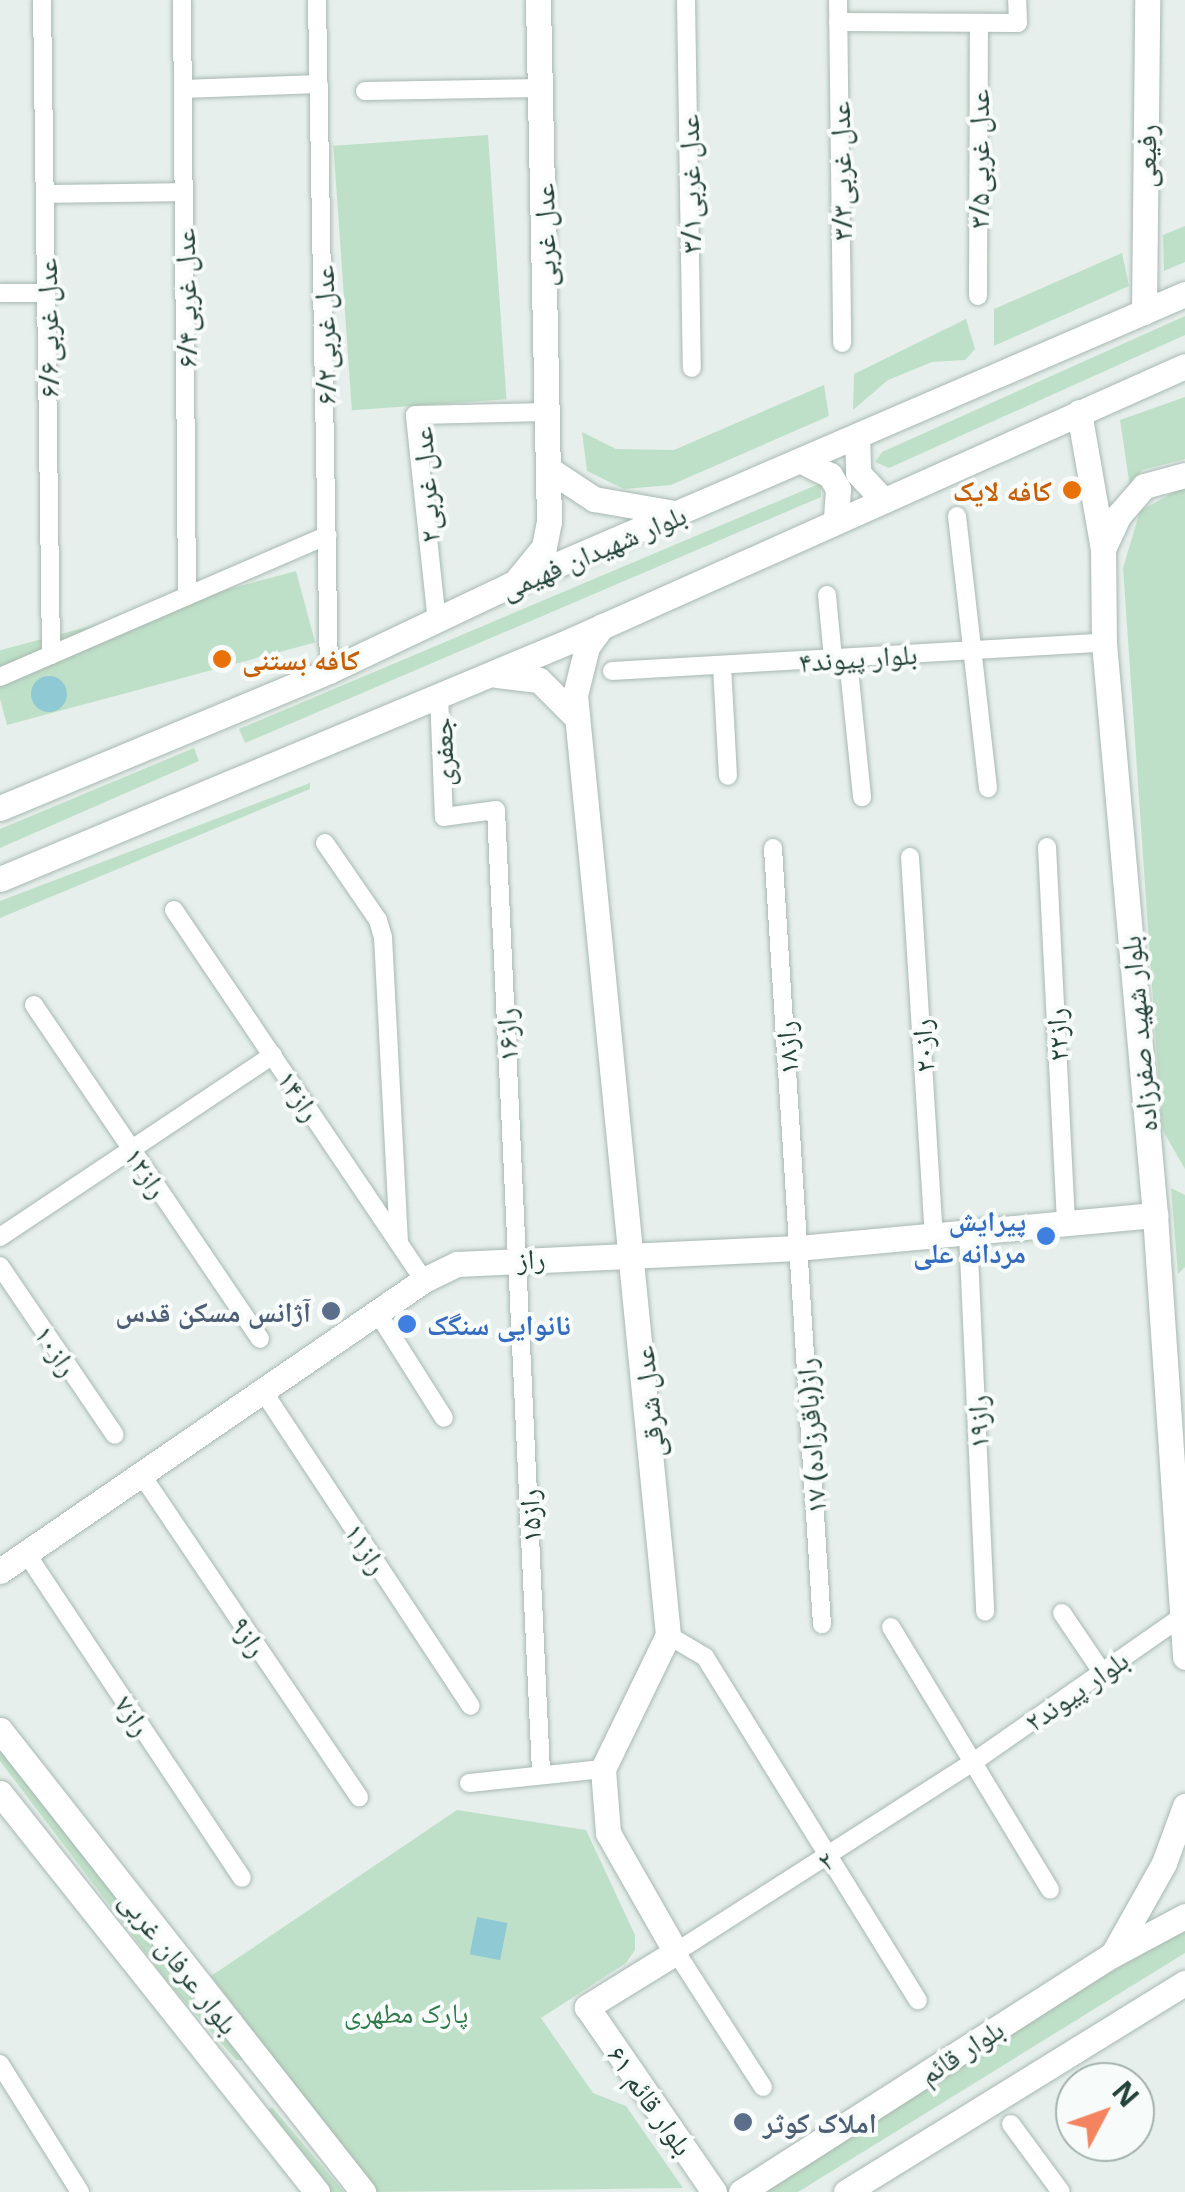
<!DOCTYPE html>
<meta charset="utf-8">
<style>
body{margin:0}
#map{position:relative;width:1185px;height:2192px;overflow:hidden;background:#e6efeb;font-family:"Noto Sans","Noto Naskh Arabic",sans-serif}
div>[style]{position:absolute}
.green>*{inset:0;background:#bfe0c8;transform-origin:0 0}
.water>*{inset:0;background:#8ec9d4;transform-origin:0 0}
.round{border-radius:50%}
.roads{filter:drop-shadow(0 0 2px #a8b8b2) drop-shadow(0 0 2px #a8b8b2)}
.street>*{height:18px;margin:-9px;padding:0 9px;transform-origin:9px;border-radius:9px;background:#fff}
.secondary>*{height:25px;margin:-12.5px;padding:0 12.5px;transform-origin:12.5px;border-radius:12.5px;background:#fff}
.dots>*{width:28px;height:28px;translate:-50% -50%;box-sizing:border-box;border:5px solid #f7fbf9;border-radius:50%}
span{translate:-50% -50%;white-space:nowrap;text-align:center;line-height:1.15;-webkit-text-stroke:8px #f7fbf9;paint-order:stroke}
.street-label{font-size:28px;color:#24423a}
.food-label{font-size:28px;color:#c56008;font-weight:700}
.right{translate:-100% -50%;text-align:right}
.left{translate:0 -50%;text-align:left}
.shop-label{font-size:28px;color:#366cbe;font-weight:700}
.service-label{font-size:28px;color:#4e5e75;font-weight:700}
.park-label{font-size:28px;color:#2d7a4b}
.north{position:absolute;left:1055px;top:2062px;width:100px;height:100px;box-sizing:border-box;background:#f7fbf9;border:2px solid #a3b1ad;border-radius:50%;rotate:49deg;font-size:28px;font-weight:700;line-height:40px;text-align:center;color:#24423a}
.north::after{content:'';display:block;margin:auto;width:35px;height:45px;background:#f4845f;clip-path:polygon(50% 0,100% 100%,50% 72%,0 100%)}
</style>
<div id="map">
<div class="green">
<div style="left:488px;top:135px;width:265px;height:155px;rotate:86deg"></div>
<div style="clip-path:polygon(1185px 226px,1185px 262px,1164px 271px,1163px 235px)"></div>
<div style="clip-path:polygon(1122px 253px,1129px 286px,994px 346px,994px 309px)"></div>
<div style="clip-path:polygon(1185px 316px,1185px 335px,889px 468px,875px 462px,882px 452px)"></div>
<div style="clip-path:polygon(966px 319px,975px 349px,965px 360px,932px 362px,888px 380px,853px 410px,854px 374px)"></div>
<div style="clip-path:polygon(824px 385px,829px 416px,671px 485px,624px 489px,587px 471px,582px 432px,616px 449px,674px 450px)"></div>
<div style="clip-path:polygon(1185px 397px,1185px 459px,1142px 470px,1130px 487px,1120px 420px)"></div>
<div style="clip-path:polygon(821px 483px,821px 497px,245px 743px,239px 729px)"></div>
<div style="clip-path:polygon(1185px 486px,1185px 1169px,1162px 1129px,1123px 568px,1140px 511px)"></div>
<div style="left:296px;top:571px;width:74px;height:319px;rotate:75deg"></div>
<div style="clip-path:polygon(194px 748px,199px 761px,0 848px,0 829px)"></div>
<div style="clip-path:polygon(310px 783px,310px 789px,0 918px,0 901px)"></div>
<div style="clip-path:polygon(1171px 1188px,1185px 1195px,1185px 1267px,1178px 1274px)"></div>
<div style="clip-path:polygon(0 1742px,247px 2060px,236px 2060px,171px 1986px,0 1761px)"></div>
<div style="clip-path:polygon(457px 1810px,586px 1830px,635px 1935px,635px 1950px,626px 1963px,541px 2018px,593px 2093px,626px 2106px,683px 2188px,375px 2192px,211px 1976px)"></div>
<div style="clip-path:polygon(1185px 1931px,1185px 1953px,798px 2192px,765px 2192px,1070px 1995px)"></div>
<div style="clip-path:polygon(272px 2107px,344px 2192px,328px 2192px,266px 2112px)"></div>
</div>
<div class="water">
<div class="round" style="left:31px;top:676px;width:36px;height:36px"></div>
<div style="left:477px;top:1917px;width:31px;height:38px;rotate:11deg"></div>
</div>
<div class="roads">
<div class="street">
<div style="left:42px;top:0;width:655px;rotate:89.21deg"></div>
<div style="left:182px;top:0;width:596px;rotate:89.52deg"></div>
<div style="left:317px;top:0;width:671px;rotate:88.98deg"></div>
<div style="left:686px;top:0;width:368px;rotate:89.1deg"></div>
<div style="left:838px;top:0;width:343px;rotate:89.3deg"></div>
<div style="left:838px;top:22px;width:180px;rotate:0.3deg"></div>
<div style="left:1018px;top:23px;width:23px;rotate:-92deg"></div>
<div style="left:183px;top:89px;width:136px;rotate:-2.1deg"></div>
<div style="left:365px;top:91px;width:175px;rotate:-1deg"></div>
<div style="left:45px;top:194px;width:139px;rotate:-0.8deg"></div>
<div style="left:0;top:293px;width:46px"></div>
<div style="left:978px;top:296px;width:273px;rotate:-89.8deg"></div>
<div style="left:957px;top:516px;width:274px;rotate:83.5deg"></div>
<div style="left:827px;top:595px;width:64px;rotate:84.6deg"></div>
<div style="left:437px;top:622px;width:208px;rotate:-96.1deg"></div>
<div style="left:415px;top:415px;width:133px;rotate:-1.3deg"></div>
<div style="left:848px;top:659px;width:139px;rotate:84.2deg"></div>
<div style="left:722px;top:666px;width:110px;rotate:86.9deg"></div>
<div style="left:612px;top:671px;width:493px;rotate:-3.3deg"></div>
<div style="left:0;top:677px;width:357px;rotate:-23.4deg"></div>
<div style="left:439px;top:695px;width:122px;rotate:87.7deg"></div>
<div style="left:444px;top:817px;width:52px;rotate:-7.7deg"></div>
<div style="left:496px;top:810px;width:964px;rotate:87.32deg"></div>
<div style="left:325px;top:843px;width:93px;rotate:55.5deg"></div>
<div style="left:378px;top:920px;width:18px;rotate:74deg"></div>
<div style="left:383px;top:937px;width:303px;rotate:87deg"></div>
<div style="left:1047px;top:847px;width:377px;rotate:87.1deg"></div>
<div style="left:773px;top:848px;width:778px;rotate:86.39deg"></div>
<div style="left:910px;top:857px;width:379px;rotate:86.4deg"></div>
<div style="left:174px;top:910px;width:447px;rotate:56deg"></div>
<div style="left:34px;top:1005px;width:403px;rotate:55.9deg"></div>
<div style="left:968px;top:1233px;width:379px;rotate:87.4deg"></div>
<div style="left:0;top:1237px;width:328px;rotate:-33.7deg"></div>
<div style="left:0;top:1266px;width:204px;rotate:55.8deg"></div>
<div style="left:377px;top:1312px;width:125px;rotate:57.7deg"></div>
<div style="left:263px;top:1391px;width:377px;rotate:56.6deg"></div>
<div style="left:141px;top:1474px;width:390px;rotate:56deg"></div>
<div style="left:26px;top:1553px;width:390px;rotate:56.4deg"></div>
<div style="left:1062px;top:1613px;width:71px;rotate:55.9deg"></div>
<div style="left:891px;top:1627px;width:307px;rotate:58.8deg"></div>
<div style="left:668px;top:1635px;width:43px;rotate:30.7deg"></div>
<div style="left:705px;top:1657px;width:404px;rotate:58.2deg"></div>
<div style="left:469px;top:1783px;width:135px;rotate:-6deg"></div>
<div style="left:0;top:2064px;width:151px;rotate:58deg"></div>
<div style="left:763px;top:2087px;width:161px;rotate:-122.8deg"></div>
<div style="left:676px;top:1952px;width:351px;rotate:-32.6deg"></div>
<div style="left:972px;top:1763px;width:255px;rotate:-34.9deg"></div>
<div style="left:1011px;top:2124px;width:84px;rotate:53.7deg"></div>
</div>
<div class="secondary">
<div style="left:1144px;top:312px;width:312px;rotate:-89.4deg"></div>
<div style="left:1079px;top:412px;width:139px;rotate:80.1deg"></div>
<div style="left:1103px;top:549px;width:94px;rotate:89.4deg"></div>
<div style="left:1104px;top:643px;width:574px;rotate:84.9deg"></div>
<div style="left:1155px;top:1215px;width:443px;rotate:86.1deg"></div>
<div style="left:857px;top:436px;width:37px;rotate:88deg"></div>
<div style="left:858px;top:473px;width:37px;rotate:47deg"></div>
<div style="left:802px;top:461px;width:31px;rotate:27deg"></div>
<div style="left:830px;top:475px;width:16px;rotate:60deg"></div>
<div style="left:838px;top:489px;width:32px;rotate:94deg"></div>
<div style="left:550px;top:470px;width:53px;rotate:33.4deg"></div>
<div style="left:594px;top:499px;width:82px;rotate:9.8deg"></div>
<div style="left:1103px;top:549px;width:38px;rotate:-65deg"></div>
<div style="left:1119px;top:515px;width:38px;rotate:-49deg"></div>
<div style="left:1144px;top:486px;width:42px;rotate:-15deg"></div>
<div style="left:518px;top:579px;width:41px;rotate:-50.9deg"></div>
<div style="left:544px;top:547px;width:25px;rotate:-79deg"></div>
<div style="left:549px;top:522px;width:522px;rotate:-91.21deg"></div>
<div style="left:602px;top:626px;width:26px;rotate:126deg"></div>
<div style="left:587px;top:647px;width:49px;rotate:104deg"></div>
<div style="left:575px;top:695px;width:945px;rotate:84.35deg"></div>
<div style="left:668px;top:1635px;width:149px;rotate:115.9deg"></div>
<div style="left:603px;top:1769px;width:64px;rotate:85.5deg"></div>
<div style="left:608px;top:1833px;width:137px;rotate:60.3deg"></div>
<div style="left:676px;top:1952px;width:105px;rotate:148.3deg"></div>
<div style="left:587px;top:2007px;width:224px;rotate:55.5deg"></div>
<div style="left:497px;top:675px;width:42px;rotate:6.8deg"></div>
<div style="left:539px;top:680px;width:52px;rotate:45deg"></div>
<div style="left:0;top:808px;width:356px;rotate:-22.6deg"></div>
<div style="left:329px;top:671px;width:200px;rotate:-25.4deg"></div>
<div style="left:510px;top:585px;width:735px;rotate:-23.32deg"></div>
<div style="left:0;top:879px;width:620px;rotate:-22.68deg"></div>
<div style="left:572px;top:640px;width:671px;rotate:-24.08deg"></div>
<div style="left:0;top:1571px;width:514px;rotate:-34.46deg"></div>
<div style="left:424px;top:1280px;width:37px;rotate:-26deg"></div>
<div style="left:457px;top:1264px;width:341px;rotate:-2.7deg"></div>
<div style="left:798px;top:1248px;width:359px;rotate:-5.3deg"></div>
<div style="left:0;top:1730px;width:588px;rotate:51.84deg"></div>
<div style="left:0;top:1793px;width:510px;rotate:51.53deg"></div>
<div style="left:1113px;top:1954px;width:104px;rotate:-60.7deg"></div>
<div style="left:1164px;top:1863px;width:61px;rotate:-69.8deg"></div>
<div style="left:741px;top:2192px;width:440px;rotate:-32.6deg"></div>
<div style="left:1112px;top:1955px;width:83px;rotate:-28.1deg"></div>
<div style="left:846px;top:2192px;width:398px;rotate:-31.7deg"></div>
</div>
</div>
<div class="dots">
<div style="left:1072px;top:490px;background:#e8710a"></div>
<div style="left:222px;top:659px;background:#e8710a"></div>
<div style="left:1046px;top:1236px;background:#3f7fe0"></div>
<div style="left:331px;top:1311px;background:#5c6f8a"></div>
<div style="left:407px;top:1324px;background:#3f7fe0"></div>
<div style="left:743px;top:2122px;background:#5c6f8a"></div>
</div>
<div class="street-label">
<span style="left:1145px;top:156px;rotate:-89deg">رفیعی</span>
<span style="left:978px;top:159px;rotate:-90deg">عدل غربی۳/۵</span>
<span style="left:840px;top:171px;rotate:-91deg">عدل غربی۳/۳</span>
<span style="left:689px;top:184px;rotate:-91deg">عدل غربی۳/۱</span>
<span style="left:544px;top:235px;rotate:-91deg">عدل غربی</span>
<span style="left:185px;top:298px;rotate:-91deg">۶/۴عدل غربی</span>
<span style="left:47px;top:328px;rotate:-91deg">۶/۶عدل غربی</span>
<span style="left:324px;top:335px;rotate:-91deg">۶/۲عدل غربی</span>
<span style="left:425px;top:485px;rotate:-94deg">عدل غربی۲</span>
<span style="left:593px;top:551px;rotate:-23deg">بلوار شهیدان فهیمی</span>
<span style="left:858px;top:657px;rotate:-4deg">بلوار پیوند۴</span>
<span style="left:442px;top:752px;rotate:-92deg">جعفری</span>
<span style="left:1138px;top:1034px;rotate:-95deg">بلوار شهید صفرزاده</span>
<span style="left:506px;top:1035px;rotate:-93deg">راز۱۶</span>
<span style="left:1056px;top:1035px;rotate:-93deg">راز۲۲</span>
<span style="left:922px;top:1046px;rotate:-94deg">راز۲۰</span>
<span style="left:786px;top:1048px;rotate:-94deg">راز۱۸</span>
<span style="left:300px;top:1095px;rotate:56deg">راز۱۴</span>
<span style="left:147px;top:1172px;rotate:56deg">راز۱۲</span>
<span style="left:531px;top:1258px;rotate:-3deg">راز</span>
<span style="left:57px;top:1350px;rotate:56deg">راز۱۰</span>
<span style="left:648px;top:1402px;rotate:-96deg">عدل شرقی</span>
<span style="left:977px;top:1422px;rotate:-92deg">راز۱۹</span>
<span style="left:810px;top:1436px;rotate:-94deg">۱۷ راز(باقرزاده)</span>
<span style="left:529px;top:1516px;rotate:-93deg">راز۱۵</span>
<span style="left:367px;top:1548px;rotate:57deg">راز۱۱</span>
<span style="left:250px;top:1636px;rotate:56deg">راز۹</span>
<span style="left:1076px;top:1690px;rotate:-35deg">بلوار پیوند۲</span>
<span style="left:134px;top:1715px;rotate:56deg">راز۷</span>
<span style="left:825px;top:1860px;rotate:-33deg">۲</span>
<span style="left:180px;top:1962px;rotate:52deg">بلوار عرفان غربی</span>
<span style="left:961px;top:2051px;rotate:-33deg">بلوار قائم</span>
<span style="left:651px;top:2100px;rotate:55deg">بلوار قائم ۶۱</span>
</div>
<div class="food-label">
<span class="right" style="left:1052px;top:490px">کافه لایک</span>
<span class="left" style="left:242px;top:659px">کافه بستنی</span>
</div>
<div class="shop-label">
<span class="right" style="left:1026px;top:1236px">پیرایش<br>مردانه علی</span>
<span class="left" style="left:427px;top:1324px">نانوایی سنگک</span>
</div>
<div class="service-label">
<span class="right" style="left:311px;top:1311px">آژانس مسکن قدس</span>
<span class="left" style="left:763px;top:2122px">املاک کوثر</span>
</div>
<div class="park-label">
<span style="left:406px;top:2012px">پارک مطهری</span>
</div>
<div class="north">N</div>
</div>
